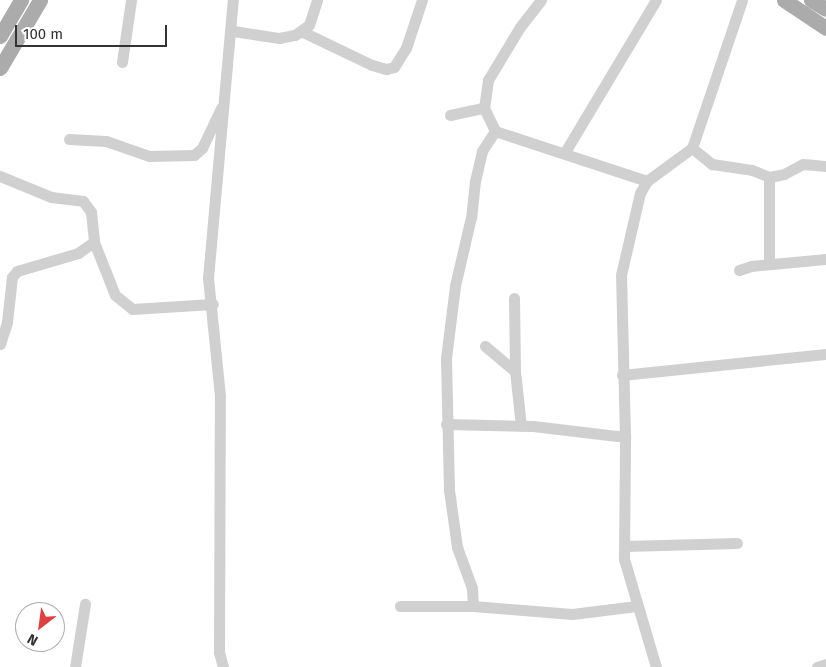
<!DOCTYPE html>
<style>
body{margin:0}
#map{position:relative;width:826px;height:667px;overflow:hidden;background:#fff;font-family:"Fira Sans",sans-serif}
div>[style]{position:absolute}
.minor>*{height:11px;margin:-5.5px;padding:0 5.5px;transform-origin:5.5px;border-radius:5.5px;background:#d0d0d0}
.major>*{height:15px;margin:-7.5px;padding:0 7.5px;transform-origin:7.5px;border-radius:7.5px;background:#ababab}
span{translate:-50% -50%;white-space:nowrap;text-align:center;line-height:1.15;-webkit-text-stroke:5px #fff;paint-order:stroke}
.north{position:absolute;left:15px;top:602px;width:50px;height:50px;box-sizing:border-box;background:#fff;border:1px solid #adadad;border-radius:50%;rotate:210deg;font-size:14px;font-weight:700;line-height:20px;text-align:center;color:#333}
.north::after{content:'';display:block;margin:auto;width:18px;height:22px;background:#e13e40;clip-path:polygon(50% 0,100% 100%,50% 72%,0 100%)}
.scale{position:absolute;left:15px;top:25px;width:152px;height:22px;box-sizing:border-box;border:2px solid #333;border-top:0;padding-left:6px;font-size:15px;line-height:18px;white-space:nowrap;color:#333;-webkit-text-stroke:4px #fff;paint-order:stroke}
</style>
<div id="map">
<div class="minor">
<div style="left:541px;top:0;width:34px;rotate:128deg"></div>
<div style="left:520px;top:27px;width:62px;rotate:121.1deg"></div>
<div style="left:488px;top:80px;width:28px;rotate:98deg"></div>
<div style="left:484px;top:108px;width:25px;rotate:64deg"></div>
<div style="left:495px;top:131px;width:160px;rotate:18.2deg"></div>
<div style="left:233px;top:31px;width:47px;rotate:8.7deg"></div>
<div style="left:279px;top:38px;width:16px;rotate:-11deg"></div>
<div style="left:295px;top:35px;width:17px;rotate:-36deg"></div>
<div style="left:309px;top:25px;width:26px;rotate:-72deg"></div>
<div style="left:303px;top:32px;width:76px;rotate:25.6deg"></div>
<div style="left:372px;top:65px;width:15px;rotate:16deg"></div>
<div style="left:386px;top:69px;width:8px;rotate:-14deg"></div>
<div style="left:394px;top:67px;width:22px;rotate:-58deg"></div>
<div style="left:406px;top:48px;width:51px;rotate:-71.6deg"></div>
<div style="left:122px;top:62px;width:63px;rotate:-81.7deg"></div>
<div style="left:450px;top:115px;width:35px;rotate:-12deg"></div>
<div style="left:495px;top:131px;width:24px;rotate:123deg"></div>
<div style="left:482px;top:151px;width:31px;rotate:103deg"></div>
<div style="left:475px;top:181px;width:36px;rotate:96deg"></div>
<div style="left:471px;top:217px;width:71px;rotate:103.1deg"></div>
<div style="left:455px;top:286px;width:73px;rotate:97.1deg"></div>
<div style="left:446px;top:358px;width:132px;rotate:88.7deg"></div>
<div style="left:449px;top:490px;width:58px;rotate:82deg"></div>
<div style="left:457px;top:547px;width:44px;rotate:69.9deg"></div>
<div style="left:472px;top:588px;width:18px;rotate:87deg"></div>
<div style="left:473px;top:606px;width:99px;rotate:4.6deg"></div>
<div style="left:572px;top:614px;width:65px;rotate:-7deg"></div>
<div style="left:69px;top:139px;width:37px;rotate:3deg"></div>
<div style="left:106px;top:141px;width:46px;rotate:19.2deg"></div>
<div style="left:149px;top:156px;width:45px;rotate:-1.3deg"></div>
<div style="left:194px;top:155px;width:11px;rotate:-41deg"></div>
<div style="left:202px;top:148px;width:44px;rotate:-64.6deg"></div>
<div style="left:692px;top:148px;width:26px;rotate:39deg"></div>
<div style="left:712px;top:164px;width:40px;rotate:8.5deg"></div>
<div style="left:752px;top:170px;width:18px;rotate:22deg"></div>
<div style="left:769px;top:177px;width:87px;rotate:90deg"></div>
<div style="left:565px;top:152px;width:177px;rotate:-59.1deg"></div>
<div style="left:0;top:176px;width:55px;rotate:22.4deg"></div>
<div style="left:51px;top:197px;width:32px;rotate:7deg"></div>
<div style="left:83px;top:201px;width:14px;rotate:54deg"></div>
<div style="left:91px;top:212px;width:30px;rotate:84deg"></div>
<div style="left:94px;top:242px;width:57px;rotate:68.4deg"></div>
<div style="left:115px;top:295px;width:22px;rotate:39deg"></div>
<div style="left:132px;top:309px;width:81px;rotate:-3.5deg"></div>
<div style="left:769px;top:177px;width:15px;rotate:-11deg"></div>
<div style="left:784px;top:174px;width:21px;rotate:-28deg"></div>
<div style="left:803px;top:164px;width:23px;rotate:5deg"></div>
<div style="left:739px;top:270px;width:13px;rotate:-18deg"></div>
<div style="left:751px;top:266px;width:75px;rotate:-5.3deg"></div>
<div style="left:514px;top:298px;width:73px;rotate:89.2deg"></div>
<div style="left:0;top:344px;width:23px;rotate:-72deg"></div>
<div style="left:7px;top:322px;width:45px;rotate:-83.7deg"></div>
<div style="left:12px;top:277px;width:8px;rotate:-50deg"></div>
<div style="left:17px;top:271px;width:64px;rotate:-16.4deg"></div>
<div style="left:78px;top:253px;width:19px;rotate:-35deg"></div>
<div style="left:485px;top:346px;width:39px;rotate:40deg"></div>
<div style="left:515px;top:371px;width:55px;rotate:83.8deg"></div>
<div style="left:622px;top:375px;width:205px;rotate:-5.9deg"></div>
<div style="left:446px;top:424px;width:87px;rotate:1.3deg"></div>
<div style="left:533px;top:426px;width:93px;rotate:6.8deg"></div>
<div style="left:625px;top:546px;width:112px;rotate:-1.5deg"></div>
<div style="left:400px;top:606px;width:73px"></div>
<div style="left:75px;top:667px;width:64px;rotate:-81deg"></div>
<div style="left:223px;top:667px;width:16px;rotate:-105deg"></div>
<div style="left:219px;top:652px;width:256px;rotate:-89.8deg"></div>
<div style="left:220px;top:396px;width:119px;rotate:-95.8deg"></div>
<div style="left:208px;top:278px;width:279px;rotate:-84.9deg"></div>
<div style="left:656px;top:667px;width:113px;rotate:-106.5deg"></div>
<div style="left:624px;top:559px;width:122px;rotate:-89.5deg"></div>
<div style="left:625px;top:437px;width:162px;rotate:-91.4deg"></div>
<div style="left:621px;top:275px;width:84px;rotate:-77deg"></div>
<div style="left:640px;top:193px;width:14px;rotate:-60deg"></div>
<div style="left:647px;top:181px;width:56px;rotate:-36.3deg"></div>
<div style="left:692px;top:148px;width:156px;rotate:-71.3deg"></div>
<div style="left:817px;top:667px;width:9px;rotate:-18deg"></div>
</div>
<div class="major">
<div style="left:784px;top:0;width:50px;rotate:33.7deg"></div>
<div style="left:811px;top:0;width:17px;rotate:31deg"></div>
<div style="left:0;top:36px;width:42px;rotate:-59.7deg"></div>
<div style="left:0;top:68px;width:79px;rotate:-59.5deg"></div>
</div>
<div class="north">N</div>
<div class="scale">100 m</div>
</div>
